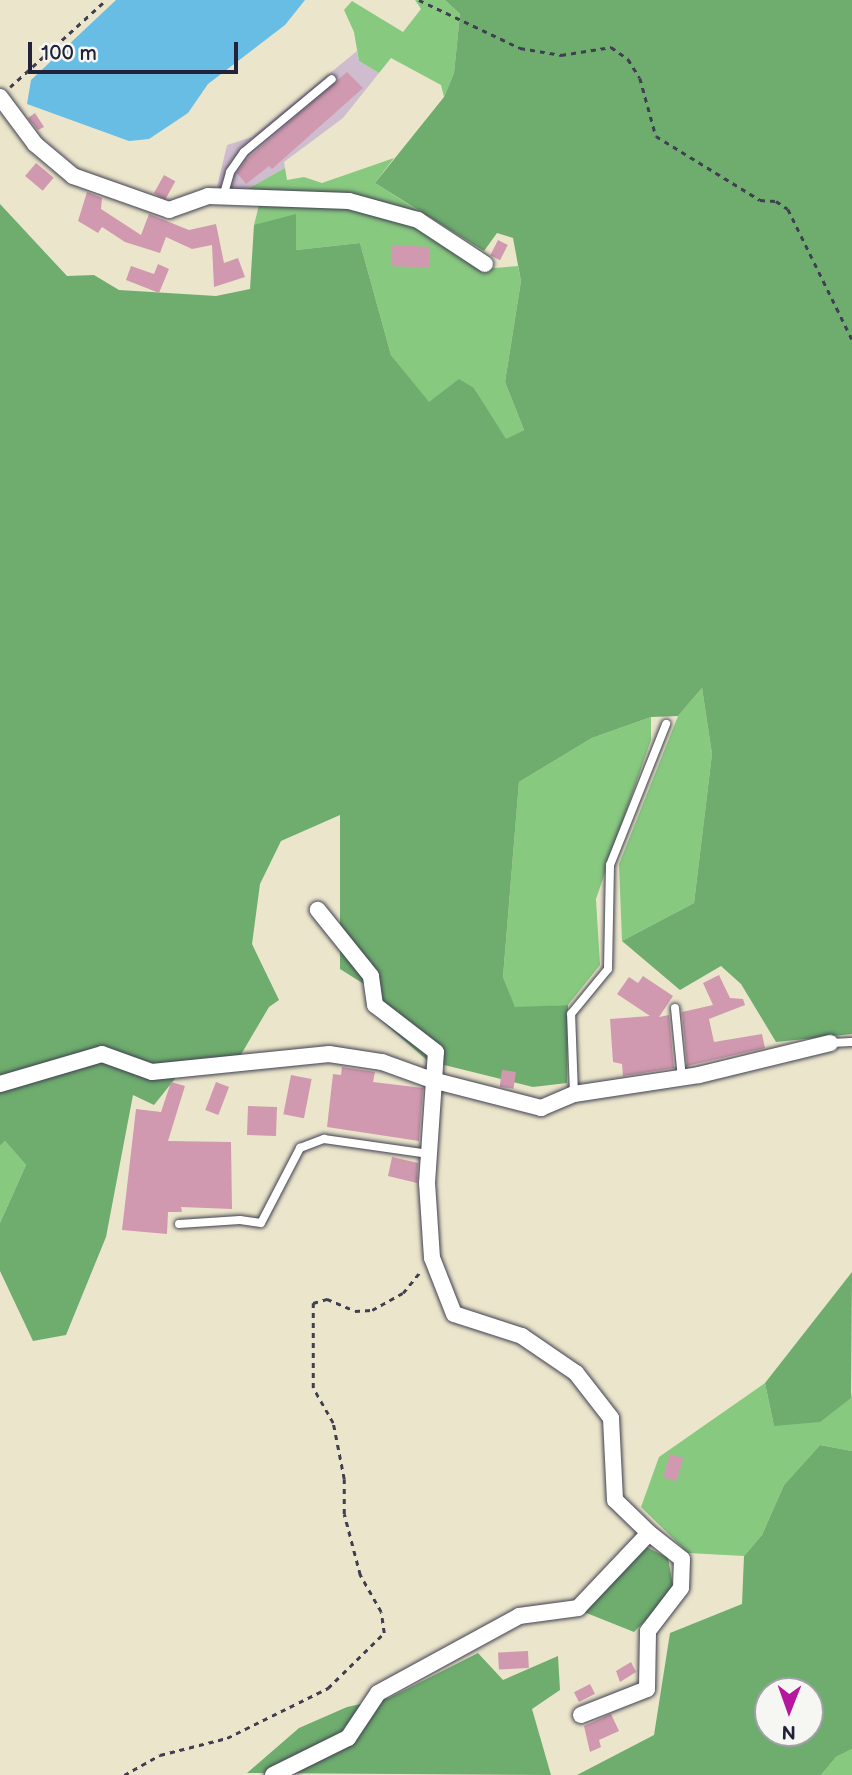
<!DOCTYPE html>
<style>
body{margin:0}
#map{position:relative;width:852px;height:1775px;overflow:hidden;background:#ebe6cb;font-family:"Balsamiq Sans",sans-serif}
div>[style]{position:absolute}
.industrial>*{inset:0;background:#cfbdcf}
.green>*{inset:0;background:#88c980}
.forest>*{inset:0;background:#6ead6e}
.water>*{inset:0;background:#67bde3}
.building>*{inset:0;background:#d099af;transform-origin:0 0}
.path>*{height:2.5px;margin-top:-1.25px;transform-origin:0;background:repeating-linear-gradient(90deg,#403f51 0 5px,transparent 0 10px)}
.roads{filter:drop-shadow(0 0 2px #403f51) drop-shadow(0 0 2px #403f51)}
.lane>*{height:8px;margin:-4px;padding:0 4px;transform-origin:4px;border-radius:4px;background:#fff}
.street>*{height:16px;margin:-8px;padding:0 8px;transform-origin:8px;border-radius:8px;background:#fff}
span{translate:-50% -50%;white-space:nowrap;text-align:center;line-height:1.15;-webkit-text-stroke:5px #f6f6f2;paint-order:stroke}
.north{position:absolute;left:754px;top:1677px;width:70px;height:70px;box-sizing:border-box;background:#f6f6f2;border:2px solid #a1a1a9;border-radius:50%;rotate:181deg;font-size:19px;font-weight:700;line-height:28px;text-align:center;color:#22223b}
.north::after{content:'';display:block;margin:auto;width:24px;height:32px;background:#b5179e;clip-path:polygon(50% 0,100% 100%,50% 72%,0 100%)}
.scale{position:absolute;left:28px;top:42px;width:210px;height:32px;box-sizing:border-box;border:4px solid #22223b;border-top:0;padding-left:9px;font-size:21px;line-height:24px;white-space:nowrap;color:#22223b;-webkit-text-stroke:5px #f6f6f2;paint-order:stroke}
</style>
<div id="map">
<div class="industrial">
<div style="clip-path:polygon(357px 51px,359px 61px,379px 73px,343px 118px,284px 162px,285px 168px,242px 192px,217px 187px,227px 145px,252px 137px)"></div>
</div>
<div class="green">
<div style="clip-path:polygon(415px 0,445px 0,460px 14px,454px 73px,444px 97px,441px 85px,391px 58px,379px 73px,359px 61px,354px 32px,344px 10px,352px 1px,403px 32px,421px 9px)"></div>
<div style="clip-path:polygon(394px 158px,375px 183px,424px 214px,341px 195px,242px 192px,285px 168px,287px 180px,304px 177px,322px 183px)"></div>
<div style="clip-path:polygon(259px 205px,349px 207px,415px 224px,482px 269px,518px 266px,521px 281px,505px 382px,524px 430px,505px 440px,474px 388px,429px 403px,391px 355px,360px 243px,296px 250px,254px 225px)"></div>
<div style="clip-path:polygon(702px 688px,712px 754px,694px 903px,622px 941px,619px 864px,678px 716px)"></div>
<div style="clip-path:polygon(651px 717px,651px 740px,596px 899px,600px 965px,568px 1005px,515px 1008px,503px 977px,519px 782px,592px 738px)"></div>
<div style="clip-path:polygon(5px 1141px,26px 1165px,0 1223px,0 1146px)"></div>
<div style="clip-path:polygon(765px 1383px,774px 1426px,851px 1398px,852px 1392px,852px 1451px,820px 1445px,784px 1485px,762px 1535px,744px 1556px,688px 1553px,641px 1507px,659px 1457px)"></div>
<div style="clip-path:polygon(852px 1749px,852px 1775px,821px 1775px,836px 1757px)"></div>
</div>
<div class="forest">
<div style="clip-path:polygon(445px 0,852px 0,852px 1034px,776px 1042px,741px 984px,721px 966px,680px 990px,622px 941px,694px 903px,712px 754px,702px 688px,678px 716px,651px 717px,592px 738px,519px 782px,503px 977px,515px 1007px,568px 1005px,567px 1083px,533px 1087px,428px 1061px,368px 1009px,367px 986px,340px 969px,340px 815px,281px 841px,260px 884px,252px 944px,279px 1000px,269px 1007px,239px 1058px,178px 1075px,154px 1105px,133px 1095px,106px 1237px,66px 1335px,33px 1341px,0 1271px,0 1223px,26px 1165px,5px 1141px,0 1146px,0 204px,67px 276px,94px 275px,119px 290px,216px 296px,250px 289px,254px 225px,296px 214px,296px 250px,360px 243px,391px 355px,429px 402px,459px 379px,474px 388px,506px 439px,524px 430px,505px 382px,521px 281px,513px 238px,497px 233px,484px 251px,375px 183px,444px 97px,454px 73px,460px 14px)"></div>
<div style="clip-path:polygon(852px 1272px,851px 1398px,820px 1422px,774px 1426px,765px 1383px)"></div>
<div style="clip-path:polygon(evenodd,820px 1445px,852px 1451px,852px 1749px,836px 1757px,821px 1775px,577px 1775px,654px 1735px,670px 1633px,742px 1604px,744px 1556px,762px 1535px,784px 1485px,820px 1445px,768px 1691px,810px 1691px,810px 1733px,768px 1733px,768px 1691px)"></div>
<div style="clip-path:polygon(647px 1547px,668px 1558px,674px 1591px,634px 1632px,584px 1612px)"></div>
<div style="clip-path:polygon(478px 1653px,503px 1680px,558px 1656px,560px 1690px,532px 1709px,551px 1775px,247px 1773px,299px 1728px,347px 1707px,389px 1698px)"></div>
</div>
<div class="water">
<div style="clip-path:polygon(116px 0,305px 0,285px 25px,208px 84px,188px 113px,149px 139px,129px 141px,27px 104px,31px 80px)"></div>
</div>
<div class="building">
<div style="clip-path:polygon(347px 72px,363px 88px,272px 169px,269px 166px,246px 184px,237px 173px,246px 160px)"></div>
<div style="clip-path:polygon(35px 113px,44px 127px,38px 130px,28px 118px)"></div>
<div style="left:36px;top:163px;width:23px;height:17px;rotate:40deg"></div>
<div style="left:164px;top:175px;width:13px;height:21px;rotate:29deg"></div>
<div style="clip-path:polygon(87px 192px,102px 198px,101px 209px,141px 235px,149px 214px,189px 230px,216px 224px,224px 263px,238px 258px,245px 277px,214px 287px,212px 245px,192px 249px,166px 237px,160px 253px,125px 242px,102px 227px,98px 233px,78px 221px)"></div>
<div style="left:498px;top:240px;width:11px;height:17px;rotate:27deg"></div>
<div style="left:392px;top:245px;width:38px;height:21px;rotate:3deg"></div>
<div style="clip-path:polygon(158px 264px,169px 269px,159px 293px,126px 280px,131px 266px,154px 274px)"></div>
<div style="clip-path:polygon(719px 975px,730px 998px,743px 999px,745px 1005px,709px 1019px,714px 1042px,762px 1034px,765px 1048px,687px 1066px,682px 1012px,713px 1005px,703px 983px)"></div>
<div style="clip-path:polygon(643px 976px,673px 996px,659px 1017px,669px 1015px,674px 1068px,623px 1076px,622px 1064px,613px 1062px,610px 1019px,650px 1016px,617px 994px,629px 977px,638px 983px)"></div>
<div style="clip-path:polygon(342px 1067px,375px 1072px,373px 1082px,423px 1088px,419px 1141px,327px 1127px,333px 1074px,341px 1075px)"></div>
<div style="left:502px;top:1070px;width:14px;height:17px;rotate:8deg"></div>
<div style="left:291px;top:1075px;width:21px;height:40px;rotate:11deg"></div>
<div style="clip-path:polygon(171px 1082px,185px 1086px,168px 1141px,231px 1142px,232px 1209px,181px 1207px,182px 1212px,168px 1212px,167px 1234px,122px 1230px,136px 1109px,161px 1112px)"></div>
<div style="left:216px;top:1082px;width:14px;height:30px;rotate:21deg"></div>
<div style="left:248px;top:1106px;width:29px;height:29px;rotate:2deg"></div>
<div style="clip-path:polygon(392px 1157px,418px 1163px,417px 1183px,388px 1176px)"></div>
<div style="left:670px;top:1454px;width:14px;height:24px;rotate:17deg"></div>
<div style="left:528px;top:1651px;width:17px;height:30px;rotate:87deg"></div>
<div style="clip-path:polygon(631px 1662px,636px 1672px,620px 1682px,616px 1671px)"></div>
<div style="left:590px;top:1684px;width:11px;height:18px;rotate:63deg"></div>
<div style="clip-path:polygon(611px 1714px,619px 1731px,599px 1740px,601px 1747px,590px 1752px,584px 1726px)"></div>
</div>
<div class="path">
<div style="left:419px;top:0;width:112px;rotate:25.4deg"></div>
<div style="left:520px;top:48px;width:42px;rotate:9.7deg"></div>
<div style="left:561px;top:55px;width:51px;rotate:-9.1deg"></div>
<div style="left:611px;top:47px;width:21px;rotate:35deg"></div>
<div style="left:628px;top:59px;width:22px;rotate:58deg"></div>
<div style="left:640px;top:78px;width:60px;rotate:74.6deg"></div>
<div style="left:656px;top:136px;width:122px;rotate:31.6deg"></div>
<div style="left:760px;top:200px;width:16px;rotate:4deg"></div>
<div style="left:776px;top:201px;width:14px;rotate:34deg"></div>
<div style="left:788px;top:209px;width:145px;rotate:63.8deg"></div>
<div style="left:10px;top:87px;width:130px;rotate:-42.2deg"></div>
<div style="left:124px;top:1775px;width:41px;rotate:-29.1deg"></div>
<div style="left:160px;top:1755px;width:69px;rotate:-14.2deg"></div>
<div style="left:227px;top:1738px;width:113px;rotate:-26.3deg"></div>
<div style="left:328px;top:1688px;width:78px;rotate:-44.5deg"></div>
<div style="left:384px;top:1633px;width:21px;rotate:-98deg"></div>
<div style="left:381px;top:1612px;width:43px;rotate:-119.6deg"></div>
<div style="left:360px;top:1575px;width:63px;rotate:-104.7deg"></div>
<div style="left:344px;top:1514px;width:35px;rotate:-90deg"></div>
<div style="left:344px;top:1479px;width:57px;rotate:-101.1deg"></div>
<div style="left:333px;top:1423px;width:40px;rotate:-119.7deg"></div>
<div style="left:313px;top:1388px;width:85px;rotate:-90deg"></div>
<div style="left:313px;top:1303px;width:15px;rotate:-16deg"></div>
<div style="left:327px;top:1299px;width:30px;rotate:23deg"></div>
<div style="left:355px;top:1311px;width:17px;rotate:-3deg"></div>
<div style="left:372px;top:1310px;width:35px;rotate:-29deg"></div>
<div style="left:403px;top:1293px;width:28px;rotate:-51deg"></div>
</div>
<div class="roads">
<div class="lane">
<div style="left:223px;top:197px;width:26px;rotate:-74deg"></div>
<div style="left:230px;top:172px;width:24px;rotate:-55deg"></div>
<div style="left:244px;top:152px;width:114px;rotate:-39.7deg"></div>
<div style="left:675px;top:1008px;width:70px;rotate:84.3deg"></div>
<div style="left:830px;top:1043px;width:22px;rotate:-3deg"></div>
<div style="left:574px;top:1094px;width:80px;rotate:-92.1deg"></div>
<div style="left:571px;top:1014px;width:58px;rotate:-50.6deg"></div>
<div style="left:608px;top:969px;width:104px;rotate:-88.9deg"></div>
<div style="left:610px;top:865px;width:152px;rotate:-68.3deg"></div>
<div style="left:179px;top:1224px;width:61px;rotate:-3.8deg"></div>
<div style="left:240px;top:1220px;width:21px;rotate:8deg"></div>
<div style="left:261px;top:1223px;width:85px;rotate:-62.5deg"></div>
<div style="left:300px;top:1148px;width:26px;rotate:-21deg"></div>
<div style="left:324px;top:1139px;width:106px;rotate:8.1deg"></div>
</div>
<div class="street">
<div style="left:0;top:97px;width:59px;rotate:53.3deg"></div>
<div style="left:35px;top:144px;width:50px;rotate:40.1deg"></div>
<div style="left:73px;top:176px;width:102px;rotate:19.5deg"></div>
<div style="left:169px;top:210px;width:41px;rotate:-19.7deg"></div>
<div style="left:208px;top:196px;width:141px;rotate:2deg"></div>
<div style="left:349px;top:201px;width:72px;rotate:15.4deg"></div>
<div style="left:418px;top:220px;width:80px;rotate:33.3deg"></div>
<div style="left:0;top:1084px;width:106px;rotate:-16.4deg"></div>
<div style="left:102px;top:1054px;width:53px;rotate:19.8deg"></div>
<div style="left:152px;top:1072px;width:178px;rotate:-5.8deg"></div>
<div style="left:329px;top:1054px;width:54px;rotate:8.6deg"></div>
<div style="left:382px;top:1062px;width:53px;rotate:19.8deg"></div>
<div style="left:432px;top:1080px;width:113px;rotate:14.4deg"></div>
<div style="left:541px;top:1108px;width:36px;rotate:-23deg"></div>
<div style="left:574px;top:1094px;width:126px;rotate:-8.6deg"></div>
<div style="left:699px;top:1075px;width:135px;rotate:-13.7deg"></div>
<div style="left:581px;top:1715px;width:71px;rotate:-21.5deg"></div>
<div style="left:647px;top:1689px;width:58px;rotate:-89deg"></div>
<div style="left:648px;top:1631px;width:54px;rotate:-52.5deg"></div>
<div style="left:681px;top:1588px;width:29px;rotate:-88deg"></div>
<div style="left:682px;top:1559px;width:42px;rotate:-141.8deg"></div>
<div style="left:273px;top:1775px;width:84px;rotate:-26.3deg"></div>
<div style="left:348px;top:1738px;width:54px;rotate:-56.3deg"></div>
<div style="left:378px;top:1693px;width:161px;rotate:-28.6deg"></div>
<div style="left:519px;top:1616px;width:60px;rotate:-7.7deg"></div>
<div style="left:578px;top:1608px;width:103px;rotate:-46.6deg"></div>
<div style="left:649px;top:1533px;width:47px;rotate:-135.9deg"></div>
<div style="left:615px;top:1500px;width:82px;rotate:-92.8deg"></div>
<div style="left:611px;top:1418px;width:57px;rotate:-127.9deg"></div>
<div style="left:576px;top:1373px;width:65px;rotate:-145.6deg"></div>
<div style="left:522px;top:1336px;width:71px;rotate:-162.1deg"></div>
<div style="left:454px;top:1314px;width:60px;rotate:-111.4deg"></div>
<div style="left:432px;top:1258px;width:75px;rotate:-93.8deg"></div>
<div style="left:427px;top:1183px;width:131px;rotate:-86.1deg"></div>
<div style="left:436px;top:1052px;width:77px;rotate:-142.4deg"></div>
<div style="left:375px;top:1005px;width:29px;rotate:-98deg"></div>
<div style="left:371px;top:976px;width:85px;rotate:-128.8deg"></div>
</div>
</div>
<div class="north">N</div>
<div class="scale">100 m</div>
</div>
